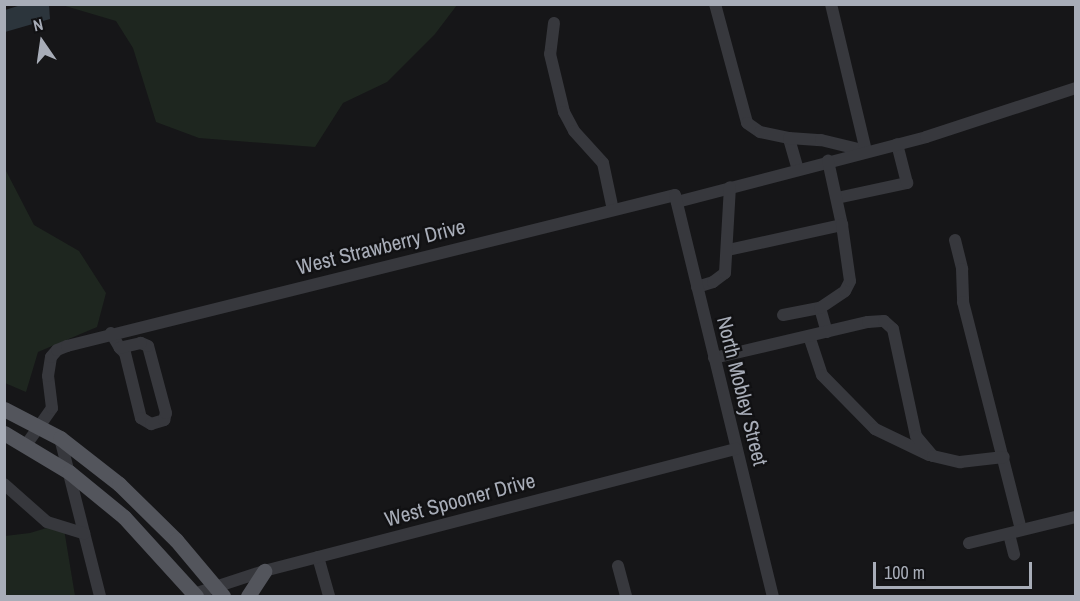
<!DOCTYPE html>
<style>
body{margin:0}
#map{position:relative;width:1080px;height:601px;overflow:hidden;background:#161618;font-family:"Archivo Narrow",sans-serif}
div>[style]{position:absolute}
.green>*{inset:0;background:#1e261f}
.water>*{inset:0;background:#2c353c}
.minor>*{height:12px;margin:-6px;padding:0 6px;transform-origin:6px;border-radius:6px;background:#37383d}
.major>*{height:15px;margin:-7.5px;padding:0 7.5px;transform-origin:7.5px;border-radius:7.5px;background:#53555c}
span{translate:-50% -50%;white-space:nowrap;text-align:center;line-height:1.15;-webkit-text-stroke:4.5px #111113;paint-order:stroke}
.street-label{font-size:21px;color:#a8adb8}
.frame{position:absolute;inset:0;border:6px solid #a8adb8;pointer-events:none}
.north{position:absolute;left:12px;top:12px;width:60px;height:60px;-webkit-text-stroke:4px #111113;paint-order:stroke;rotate:347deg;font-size:16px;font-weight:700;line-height:24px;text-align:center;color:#a8adb8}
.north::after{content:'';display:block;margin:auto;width:21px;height:27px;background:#a8adb8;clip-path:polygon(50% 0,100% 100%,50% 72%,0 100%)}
.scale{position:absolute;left:873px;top:562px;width:159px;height:27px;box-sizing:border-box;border:3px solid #a8adb8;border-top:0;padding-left:8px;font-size:18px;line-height:21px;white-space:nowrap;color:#a8adb8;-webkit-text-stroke:4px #111113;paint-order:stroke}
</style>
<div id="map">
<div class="green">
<div style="clip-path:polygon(62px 5px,457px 5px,435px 34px,387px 82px,343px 103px,315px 147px,199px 138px,156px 122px,133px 48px,116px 21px)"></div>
<div style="clip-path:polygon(4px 167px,34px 225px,79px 251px,106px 293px,97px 327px,38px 352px,26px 392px,5px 383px)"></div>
<div style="clip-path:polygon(63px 523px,75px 596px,5px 596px,5px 536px,30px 533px)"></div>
</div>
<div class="water">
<div style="clip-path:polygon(21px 5px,49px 5px,50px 19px,5px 32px,5px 10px)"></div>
</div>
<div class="minor">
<div style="left:715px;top:4px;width:123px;rotate:74.9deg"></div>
<div style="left:747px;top:123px;width:16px;rotate:35deg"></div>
<div style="left:760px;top:132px;width:30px;rotate:12deg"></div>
<div style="left:554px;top:23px;width:31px;rotate:97deg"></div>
<div style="left:550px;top:54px;width:60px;rotate:76.4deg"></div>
<div style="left:564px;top:112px;width:21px;rotate:62deg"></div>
<div style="left:574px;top:131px;width:43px;rotate:47.8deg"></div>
<div style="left:603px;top:163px;width:48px;rotate:78deg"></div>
<div style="left:798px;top:170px;width:33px;rotate:-106deg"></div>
<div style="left:789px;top:138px;width:32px;rotate:4deg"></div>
<div style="left:821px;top:140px;width:46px;rotate:13.7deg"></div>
<div style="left:866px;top:151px;width:151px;rotate:-103.4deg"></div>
<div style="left:837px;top:198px;width:72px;rotate:-12.1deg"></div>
<div style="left:907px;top:183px;width:40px;rotate:-104.4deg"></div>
<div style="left:677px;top:202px;width:257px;rotate:-14.6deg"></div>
<div style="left:926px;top:137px;width:158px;rotate:-18.1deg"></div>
<div style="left:955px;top:240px;width:30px;rotate:76deg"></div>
<div style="left:962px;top:269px;width:33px;rotate:88deg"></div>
<div style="left:963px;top:302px;width:235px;rotate:75.7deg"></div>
<div style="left:728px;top:250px;width:117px;rotate:-12.4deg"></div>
<div style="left:842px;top:225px;width:66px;rotate:-102.3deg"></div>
<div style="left:697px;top:287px;width:17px;rotate:-17deg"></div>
<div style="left:713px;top:282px;width:15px;rotate:-37deg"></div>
<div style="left:725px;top:273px;width:86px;rotate:-86.7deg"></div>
<div style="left:820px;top:308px;width:25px;rotate:74deg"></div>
<div style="left:783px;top:315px;width:38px;rotate:-11deg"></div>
<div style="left:820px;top:308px;width:30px;rotate:-34deg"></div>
<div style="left:845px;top:291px;width:11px;rotate:-63deg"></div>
<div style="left:850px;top:281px;width:57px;rotate:-98.1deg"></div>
<div style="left:111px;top:333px;width:17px;rotate:59deg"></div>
<div style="left:120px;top:348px;width:7px;rotate:45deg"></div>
<div style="left:125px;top:353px;width:67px;rotate:76.2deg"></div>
<div style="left:141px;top:418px;width:12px;rotate:31deg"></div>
<div style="left:151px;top:424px;width:14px;rotate:-17deg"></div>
<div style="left:164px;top:420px;width:7px;rotate:-74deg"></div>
<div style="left:166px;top:413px;width:69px;rotate:-105deg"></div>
<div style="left:148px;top:346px;width:8px;rotate:-157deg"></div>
<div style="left:141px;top:343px;width:22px;rotate:167deg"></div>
<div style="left:809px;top:336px;width:41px;rotate:71.6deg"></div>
<div style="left:822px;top:375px;width:76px;rotate:45.5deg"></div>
<div style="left:875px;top:429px;width:60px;rotate:25.7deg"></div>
<div style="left:714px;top:358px;width:158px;rotate:-13.2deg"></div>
<div style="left:868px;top:322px;width:16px;rotate:-4deg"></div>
<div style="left:884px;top:321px;width:12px;rotate:42deg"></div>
<div style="left:893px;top:329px;width:109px;rotate:77.9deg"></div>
<div style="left:916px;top:436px;width:26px;rotate:50deg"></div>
<div style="left:933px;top:456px;width:28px;rotate:13deg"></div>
<div style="left:960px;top:462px;width:44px;rotate:-6.5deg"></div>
<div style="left:60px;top:438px;width:163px;rotate:75.8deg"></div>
<div style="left:26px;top:445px;width:45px;rotate:-54.9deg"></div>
<div style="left:52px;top:408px;width:32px;rotate:-97deg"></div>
<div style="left:48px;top:376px;width:19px;rotate:-81deg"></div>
<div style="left:51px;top:357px;width:9px;rotate:-49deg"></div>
<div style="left:57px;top:350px;width:11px;rotate:-22deg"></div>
<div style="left:67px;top:346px;width:626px;rotate:-13.95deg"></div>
<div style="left:675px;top:195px;width:413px;rotate:76.3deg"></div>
<div style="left:4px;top:484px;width:57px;rotate:41.5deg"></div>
<div style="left:47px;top:522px;width:39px;rotate:17deg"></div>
<div style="left:1009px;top:534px;width:21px;rotate:76deg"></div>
<div style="left:969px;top:543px;width:110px;rotate:-13.7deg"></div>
<div style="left:318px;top:557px;width:41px;rotate:74.2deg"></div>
<div style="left:618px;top:566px;width:31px;rotate:75deg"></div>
<div style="left:194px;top:594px;width:74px;rotate:-18.2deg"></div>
<div style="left:264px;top:571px;width:488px;rotate:-14.5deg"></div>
</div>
<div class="major">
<div style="left:4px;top:409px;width:63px;rotate:27.4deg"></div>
<div style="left:60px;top:438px;width:75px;rotate:37.9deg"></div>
<div style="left:119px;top:484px;width:80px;rotate:44.5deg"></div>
<div style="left:176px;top:540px;width:73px;rotate:50deg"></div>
<div style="left:4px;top:433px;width:76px;rotate:31deg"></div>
<div style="left:69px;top:472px;width:71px;rotate:39.3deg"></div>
<div style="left:124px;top:517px;width:107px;rotate:47.7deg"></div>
<div style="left:248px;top:596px;width:30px;rotate:-57deg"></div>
</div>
<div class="street-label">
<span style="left:381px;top:247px;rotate:-14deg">West Strawberry Drive</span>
<span style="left:742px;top:391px;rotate:76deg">North Mobley Street</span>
<span style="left:460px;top:500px;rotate:-15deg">West Spooner Drive</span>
</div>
<div class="frame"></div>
<div class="north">N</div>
<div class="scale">100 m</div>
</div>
